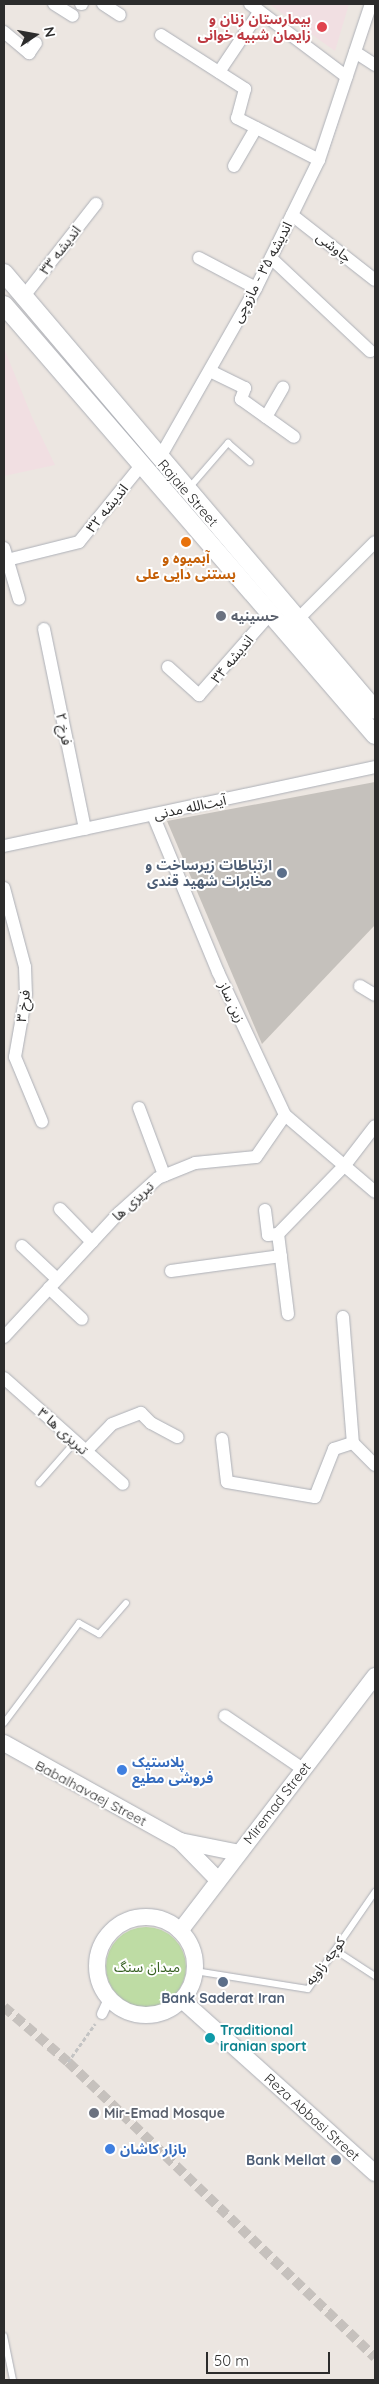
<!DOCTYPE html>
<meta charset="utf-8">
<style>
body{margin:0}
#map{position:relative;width:379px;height:2384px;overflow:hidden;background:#ece6e1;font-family:Quicksand,"Noto Sans Arabic",sans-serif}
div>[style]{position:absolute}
.medical>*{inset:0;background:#f1dfe2}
.green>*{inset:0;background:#bedca4}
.round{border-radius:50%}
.building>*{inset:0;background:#c5c1bc}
.pedestrian-tunnel>*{height:10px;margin-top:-5px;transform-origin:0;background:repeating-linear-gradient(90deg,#c6c1bd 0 10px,transparent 0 15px)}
.path>*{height:3px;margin-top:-1.5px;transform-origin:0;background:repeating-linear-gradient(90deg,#c4c4c4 0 4px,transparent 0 6.5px)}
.roads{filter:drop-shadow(0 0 1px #adb0b7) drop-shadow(0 0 1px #adb0b7)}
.service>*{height:6px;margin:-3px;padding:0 3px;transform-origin:3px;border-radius:3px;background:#fff}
.pedestrian>*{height:10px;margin:-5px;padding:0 5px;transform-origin:5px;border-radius:5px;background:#fff}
.minor>*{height:12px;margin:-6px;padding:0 6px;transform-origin:6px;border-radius:6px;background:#fff}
.tertiary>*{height:16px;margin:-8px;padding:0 8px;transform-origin:8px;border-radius:8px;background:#fff}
.tertiary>.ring{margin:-8px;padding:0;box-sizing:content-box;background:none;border:16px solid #fff;border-radius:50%}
.secondary>*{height:18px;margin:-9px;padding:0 9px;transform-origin:9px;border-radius:9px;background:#fff}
.dots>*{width:14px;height:14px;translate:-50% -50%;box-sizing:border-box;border:2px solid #fff;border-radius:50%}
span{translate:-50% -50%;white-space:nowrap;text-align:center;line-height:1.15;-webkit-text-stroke:4px #fff;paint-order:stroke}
.health-label{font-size:14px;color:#be3a42;font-weight:700}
.right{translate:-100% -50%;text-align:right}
.street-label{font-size:14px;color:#2c2c2c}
.food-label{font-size:14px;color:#c56008;font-weight:700}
.worship-label{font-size:14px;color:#5b616d;font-weight:700}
.left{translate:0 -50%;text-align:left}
.service-label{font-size:14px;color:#4e5e75;font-weight:700}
.shop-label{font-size:14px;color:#366cbe;font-weight:700}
.park-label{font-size:14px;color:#396224}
.culture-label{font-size:14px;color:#0d838f;font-weight:700}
.frame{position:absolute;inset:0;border:5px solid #2c2c2c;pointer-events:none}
.north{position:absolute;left:10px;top:10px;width:50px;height:50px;-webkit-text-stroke:4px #fff;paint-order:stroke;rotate:78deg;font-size:14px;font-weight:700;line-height:20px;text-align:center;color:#2c2c2c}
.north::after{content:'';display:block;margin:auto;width:18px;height:22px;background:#2c2c2c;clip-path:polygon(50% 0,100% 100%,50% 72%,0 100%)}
.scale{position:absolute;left:206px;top:2352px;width:124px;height:22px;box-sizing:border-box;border:2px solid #2c2c2c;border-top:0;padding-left:6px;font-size:15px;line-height:18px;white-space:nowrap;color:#2c2c2c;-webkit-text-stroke:4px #fff;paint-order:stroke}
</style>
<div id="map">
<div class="medical">
<div style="clip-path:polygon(269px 4px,349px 4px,335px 51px)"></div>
<div style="clip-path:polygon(4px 348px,32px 417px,55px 465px,4px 476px)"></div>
</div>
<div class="green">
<div class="round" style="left:106px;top:1927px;width:80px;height:80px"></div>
</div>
<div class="building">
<div style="clip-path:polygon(375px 782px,375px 925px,262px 1044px,167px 821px)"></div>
</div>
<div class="pedestrian-tunnel">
<div style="left:4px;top:2007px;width:84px;rotate:40.7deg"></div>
<div style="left:68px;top:2062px;width:426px;rotate:43.9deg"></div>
</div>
<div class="path">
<div style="left:68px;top:2062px;width:47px;rotate:-54.6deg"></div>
</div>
<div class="roads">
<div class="service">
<div style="left:189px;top:488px;width:60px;rotate:-49.1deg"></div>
<div style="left:228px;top:443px;width:29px;rotate:41deg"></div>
<div style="left:39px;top:1483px;width:55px;rotate:-48.7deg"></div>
<div style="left:4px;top:1723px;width:125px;rotate:-53.1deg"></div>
<div style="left:79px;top:1623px;width:23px;rotate:29deg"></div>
<div style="left:99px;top:1634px;width:41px;rotate:-48.9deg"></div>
<div style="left:335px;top:1950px;width:48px;rotate:33deg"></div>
<div style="left:195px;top:1971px;width:114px;rotate:9.1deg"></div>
<div style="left:308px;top:1989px;width:118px;rotate:-55.4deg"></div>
<div style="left:4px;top:2336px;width:45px;rotate:78.4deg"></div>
</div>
<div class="pedestrian">
<div style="left:102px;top:2014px;width:17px;rotate:-65deg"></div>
</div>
<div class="minor">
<div style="left:54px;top:4px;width:22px;rotate:32deg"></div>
<div style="left:81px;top:4px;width:1px"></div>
<div style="left:103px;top:4px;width:20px;rotate:33deg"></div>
<div style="left:250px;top:4px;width:121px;rotate:37deg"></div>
<div style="left:4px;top:32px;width:33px;rotate:40deg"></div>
<div style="left:29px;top:53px;width:12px;rotate:-55deg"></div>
<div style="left:161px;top:35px;width:100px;rotate:32.7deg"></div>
<div style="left:245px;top:89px;width:30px;rotate:105deg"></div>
<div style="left:237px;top:118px;width:92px;rotate:27.1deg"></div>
<div style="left:355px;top:52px;width:24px;rotate:33deg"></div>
<div style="left:219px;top:72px;width:73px;rotate:-56.1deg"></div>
<div style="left:234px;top:166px;width:44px;rotate:-59.9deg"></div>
<div style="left:292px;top:215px;width:105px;rotate:38.1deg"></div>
<div style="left:199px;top:258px;width:64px;rotate:27.8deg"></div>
<div style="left:271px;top:258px;width:136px;rotate:43.2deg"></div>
<div style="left:24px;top:296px;width:117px;rotate:-52deg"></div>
<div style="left:210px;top:371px;width:39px;rotate:26deg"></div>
<div style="left:245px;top:388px;width:12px;rotate:110deg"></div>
<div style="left:241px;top:399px;width:65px;rotate:35.6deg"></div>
<div style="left:266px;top:417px;width:34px;rotate:-60deg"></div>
<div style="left:159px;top:459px;width:197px;rotate:-60.4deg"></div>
<div style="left:256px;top:288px;width:143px;rotate:-63.8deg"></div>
<div style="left:319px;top:160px;width:164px;rotate:-71.6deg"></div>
<div style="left:4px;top:548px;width:53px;rotate:73.6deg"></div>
<div style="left:7px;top:560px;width:74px;rotate:-14deg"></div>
<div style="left:79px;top:542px;width:102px;rotate:-51deg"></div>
<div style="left:297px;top:620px;width:110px;rotate:-45deg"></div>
<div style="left:44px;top:629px;width:204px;rotate:78.4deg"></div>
<div style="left:168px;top:667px;width:42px;rotate:42.1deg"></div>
<div style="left:199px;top:695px;width:109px;rotate:-48.7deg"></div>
<div style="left:153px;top:815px;width:170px;rotate:67.5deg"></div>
<div style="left:218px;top:972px;width:158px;rotate:64.9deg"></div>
<div style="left:285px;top:1115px;width:118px;rotate:40.5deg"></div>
<div style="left:4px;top:846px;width:379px;rotate:-12deg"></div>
<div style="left:4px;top:888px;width:82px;rotate:75.1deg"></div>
<div style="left:25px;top:967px;width:27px;rotate:88deg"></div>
<div style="left:26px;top:994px;width:64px;rotate:99.9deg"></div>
<div style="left:15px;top:1057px;width:70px;rotate:67.4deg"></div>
<div style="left:360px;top:986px;width:17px;rotate:31deg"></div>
<div style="left:139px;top:1108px;width:72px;rotate:69.5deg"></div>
<div style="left:60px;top:1209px;width:46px;rotate:45.9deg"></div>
<div style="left:265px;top:1210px;width:25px;rotate:83deg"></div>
<div style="left:268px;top:1235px;width:10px;rotate:-6deg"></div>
<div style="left:22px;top:1246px;width:48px;rotate:43.3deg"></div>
<div style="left:171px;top:1271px;width:111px;rotate:-7.8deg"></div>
<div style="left:49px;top:1288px;width:45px;rotate:43.2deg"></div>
<div style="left:288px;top:1314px;width:81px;rotate:-97.1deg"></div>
<div style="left:278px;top:1234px;width:96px;rotate:-45.8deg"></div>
<div style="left:345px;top:1165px;width:49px;rotate:-52.4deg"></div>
<div style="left:343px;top:1317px;width:126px;rotate:85.5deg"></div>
<div style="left:353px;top:1443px;width:31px;rotate:45deg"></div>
<div style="left:4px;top:1337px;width:169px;rotate:-47.2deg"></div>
<div style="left:119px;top:1213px;width:52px;rotate:-41.9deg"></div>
<div style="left:158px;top:1178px;width:40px;rotate:-22deg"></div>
<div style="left:195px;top:1163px;width:61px;rotate:-5.6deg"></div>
<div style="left:256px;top:1157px;width:51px;rotate:-55.4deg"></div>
<div style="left:4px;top:1378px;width:159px;rotate:41.7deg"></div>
<div style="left:222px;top:1439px;width:43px;rotate:83.4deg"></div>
<div style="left:227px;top:1482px;width:89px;rotate:9.7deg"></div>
<div style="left:315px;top:1497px;width:52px;rotate:-68.4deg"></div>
<div style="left:334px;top:1449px;width:20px;rotate:-18deg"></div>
<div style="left:86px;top:1451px;width:37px;rotate:-46deg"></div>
<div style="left:112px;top:1424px;width:31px;rotate:-21deg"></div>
<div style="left:141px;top:1413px;width:14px;rotate:45deg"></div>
<div style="left:151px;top:1423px;width:30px;rotate:28deg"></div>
<div style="left:225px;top:1716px;width:94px;rotate:34.2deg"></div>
</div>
<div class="tertiary">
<div style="left:4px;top:1743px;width:201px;rotate:29.1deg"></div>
<div style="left:180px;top:1841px;width:60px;rotate:11.5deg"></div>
<div style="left:180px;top:1841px;width:54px;rotate:45.7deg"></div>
<div class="ring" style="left:97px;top:1917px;width:82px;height:82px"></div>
<div style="left:180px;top:1931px;width:321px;rotate:-52.6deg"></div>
<div style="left:182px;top:2000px;width:259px;rotate:41.9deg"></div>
</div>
<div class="secondary">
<div style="left:4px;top:273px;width:573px;rotate:49.67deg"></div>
<div style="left:4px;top:305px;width:568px;rotate:49.21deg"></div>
</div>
</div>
<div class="dots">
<div style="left:322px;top:27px;background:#e0444e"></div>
<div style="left:186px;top:542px;background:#e8710a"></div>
<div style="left:221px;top:616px;background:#6b7280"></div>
<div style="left:282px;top:873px;background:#5c6f8a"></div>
<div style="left:122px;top:1770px;background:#3f7fe0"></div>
<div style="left:223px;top:1982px;background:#5c6f8a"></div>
<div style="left:210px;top:2038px;background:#0f9aa8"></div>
<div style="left:94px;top:2113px;background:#6b7280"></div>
<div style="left:110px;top:2149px;background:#3f7fe0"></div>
<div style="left:336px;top:2160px;background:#5c6f8a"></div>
</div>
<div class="health-label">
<span class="right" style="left:311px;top:27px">بیمارستان زنان و<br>زایمان شبیه خوانی</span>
</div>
<div class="street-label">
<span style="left:334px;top:247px;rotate:38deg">چاوشی</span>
<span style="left:60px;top:250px;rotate:-52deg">اندیشه ۳۳</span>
<span style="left:262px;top:272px;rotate:-62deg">اندیشه ۳۵ - مازوچی</span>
<span style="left:188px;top:493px;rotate:49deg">Rajaie Street</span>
<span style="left:107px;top:508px;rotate:-51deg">اندیشه ۳۲</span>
<span style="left:232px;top:659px;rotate:-50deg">اندیشه ۳۴</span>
<span style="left:64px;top:729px;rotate:78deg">فرخ ۲</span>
<span style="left:190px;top:807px;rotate:-12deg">آیت‌الله مدنی</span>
<span style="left:232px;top:1002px;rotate:65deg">زین ساز</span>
<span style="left:23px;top:1006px;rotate:-82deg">فرخ ۳</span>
<span style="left:133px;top:1201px;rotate:-43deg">تبریزی ها</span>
<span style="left:63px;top:1431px;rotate:42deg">تبریزی ها ۳</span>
<span style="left:91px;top:1793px;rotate:28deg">Babalhavaej Street</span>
<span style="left:277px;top:1803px;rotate:-52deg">Miremad Street</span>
<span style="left:325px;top:1961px;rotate:-53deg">کوچه زاویه</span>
<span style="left:312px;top:2117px;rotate:42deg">Reza Abbasi Street</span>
</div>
<div class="food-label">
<span style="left:186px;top:566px">آبمیوه و<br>بستنی دایی علی</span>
</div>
<div class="worship-label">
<span class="left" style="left:231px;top:616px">حسینیه</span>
<span class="left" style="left:104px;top:2113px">Mir-Emad Mosque</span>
</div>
<div class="service-label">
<span class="right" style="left:272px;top:873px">ارتباطات زیرساخت و<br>مخابرات شهید قندی</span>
<span style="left:223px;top:1998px">Bank Saderat Iran</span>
<span class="right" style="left:326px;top:2160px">Bank Mellat</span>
</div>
<div class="shop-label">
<span class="left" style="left:132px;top:1770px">پلاستیک<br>فروشی مطیع</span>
<span class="left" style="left:120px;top:2149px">بازار کاشان</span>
</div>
<div class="park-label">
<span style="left:147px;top:1967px">میدان سنگ</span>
</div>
<div class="culture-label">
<span class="left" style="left:220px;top:2038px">Traditional<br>iranian sport</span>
</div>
<div class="frame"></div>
<div class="north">N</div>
<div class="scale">50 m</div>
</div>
